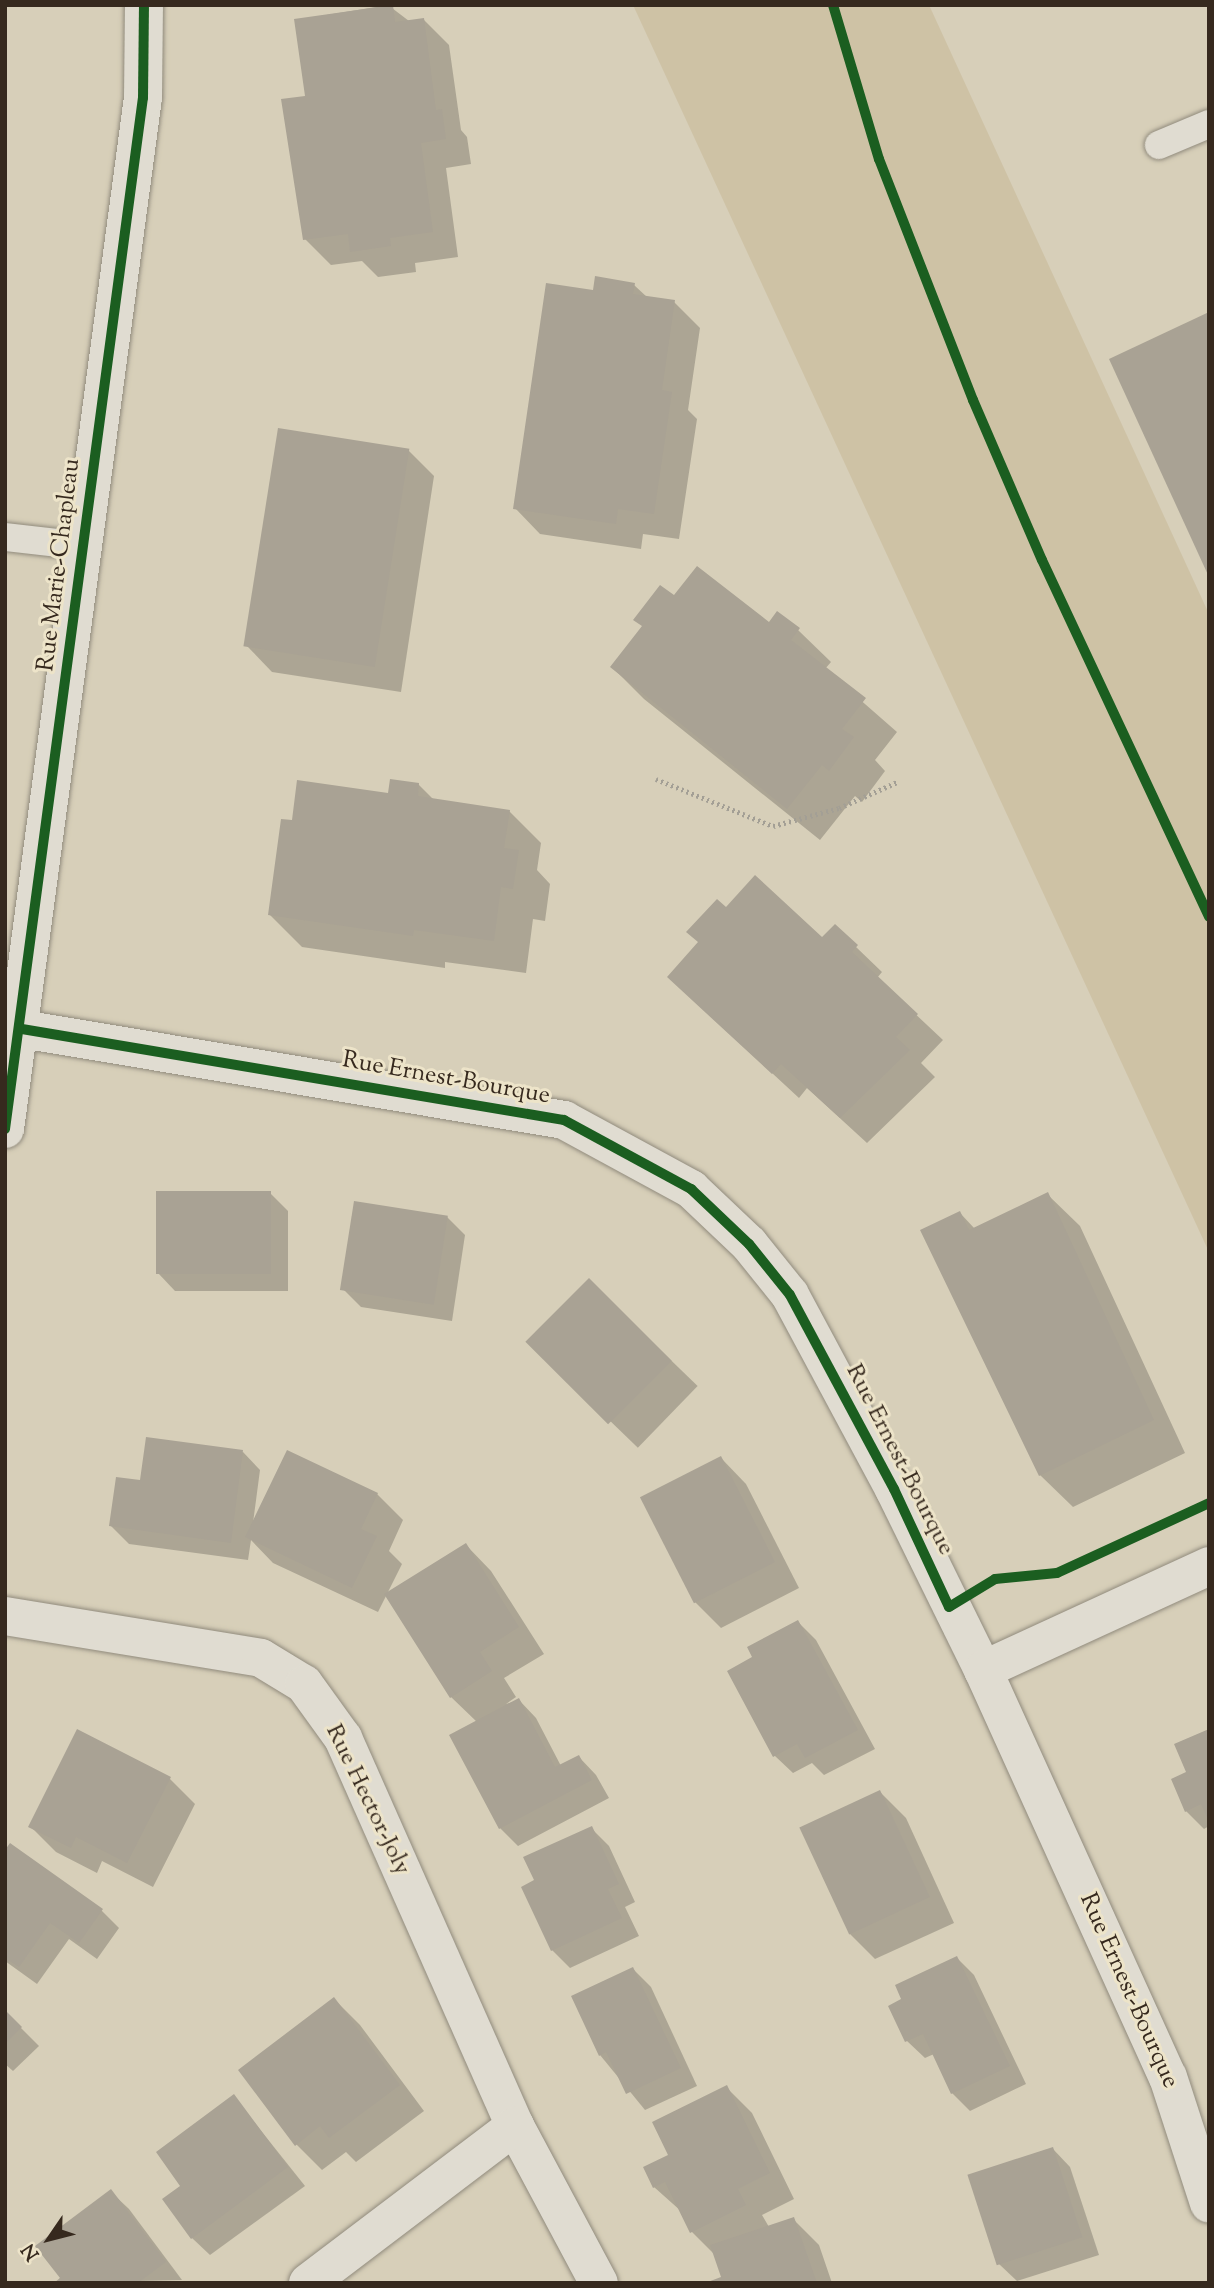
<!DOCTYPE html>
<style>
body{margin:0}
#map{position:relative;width:1214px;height:2288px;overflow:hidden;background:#d7cfb9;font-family:"Sorts Mill Goudy",serif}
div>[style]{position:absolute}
.green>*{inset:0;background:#cec2a5}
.shadow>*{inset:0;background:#0003;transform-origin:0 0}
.building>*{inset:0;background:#a9a294;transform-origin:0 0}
.path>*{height:4.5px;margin-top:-2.25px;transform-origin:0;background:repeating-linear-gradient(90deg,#a39f95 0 2px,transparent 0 5.5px)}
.roads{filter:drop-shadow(0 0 2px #918b7d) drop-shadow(0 0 2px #918b7d)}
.service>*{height:28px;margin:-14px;padding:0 14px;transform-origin:14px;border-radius:14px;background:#e0dcd1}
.minor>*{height:38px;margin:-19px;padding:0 19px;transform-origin:19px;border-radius:19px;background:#e0dcd1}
.cycleway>*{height:10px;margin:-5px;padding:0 5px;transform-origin:5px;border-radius:5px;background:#1b5e20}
span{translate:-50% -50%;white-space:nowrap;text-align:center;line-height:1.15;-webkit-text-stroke:6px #ede4c9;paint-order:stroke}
.street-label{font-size:24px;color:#36291e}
.frame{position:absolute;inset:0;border:7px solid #36291e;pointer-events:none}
.north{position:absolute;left:14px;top:2204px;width:70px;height:70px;-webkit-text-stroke:5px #ede4c9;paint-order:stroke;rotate:235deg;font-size:19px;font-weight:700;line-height:28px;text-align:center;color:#36291e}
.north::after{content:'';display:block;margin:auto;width:24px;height:32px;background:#36291e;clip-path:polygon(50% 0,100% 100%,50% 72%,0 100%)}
</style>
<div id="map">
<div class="green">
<div style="clip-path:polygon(633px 5px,929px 5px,1209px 614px,1209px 1252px)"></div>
</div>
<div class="shadow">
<div style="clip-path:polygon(388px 5px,409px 21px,423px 19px,449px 45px,461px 130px,467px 137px,471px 164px,446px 168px,458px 257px,415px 263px,416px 272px,378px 277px,362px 261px,331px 265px,305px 239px,307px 97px,296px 20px)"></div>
<div style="clip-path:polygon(634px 285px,648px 298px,674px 302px,700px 328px,688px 410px,697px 419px,679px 539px,643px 534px,641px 549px,540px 534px,515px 508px,595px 292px)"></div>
<div style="clip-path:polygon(408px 450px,434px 476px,401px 692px,272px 672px,247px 646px)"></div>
<div style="clip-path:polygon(674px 597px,798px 630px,831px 662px,825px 669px,897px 732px,875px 760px,885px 771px,862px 802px,855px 796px,820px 840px,644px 699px,612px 667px)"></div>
<div style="clip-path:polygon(418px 784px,434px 800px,509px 811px,541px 843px,537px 870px,550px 884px,545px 921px,533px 919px,526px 973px,445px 962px,445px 968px,302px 947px,270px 915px,293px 822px)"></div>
<div style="clip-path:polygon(726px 909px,856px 947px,882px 972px,877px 978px,943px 1040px,921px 1063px,935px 1077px,867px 1143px,807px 1088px,799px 1098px,695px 1002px)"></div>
<div style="clip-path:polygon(270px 1193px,288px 1211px,288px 1291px,175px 1291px,158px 1273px)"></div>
<div style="clip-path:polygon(1047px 1194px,1080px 1226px,1185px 1453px,1073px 1507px,1040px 1475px,960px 1213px,975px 1229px)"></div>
<div style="clip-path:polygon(447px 1217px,465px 1235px,452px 1321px,361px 1307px,343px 1289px)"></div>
<div style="left:589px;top:1281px;width:151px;height:86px;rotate:44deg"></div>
<div style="clip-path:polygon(243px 1452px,260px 1470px,253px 1523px,377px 1494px,403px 1520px,389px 1551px,402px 1564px,378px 1612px,273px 1563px,251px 1540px,248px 1560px,129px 1544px,111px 1526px,141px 1482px)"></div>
<div style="clip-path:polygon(721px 1458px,746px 1484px,799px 1588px,721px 1628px,695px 1602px)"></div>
<div style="clip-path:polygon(466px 1545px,491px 1571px,544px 1654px,504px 1678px,516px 1697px,506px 1704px,519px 1700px,536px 1718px,561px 1766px,579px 1757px,596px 1775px,609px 1798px,518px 1846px,500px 1828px,477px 1722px,451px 1697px)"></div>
<div style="clip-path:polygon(798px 1622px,816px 1640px,875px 1749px,824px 1775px,812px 1763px,793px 1773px,775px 1756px,754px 1658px)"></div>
<div style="clip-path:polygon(1209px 1731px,1209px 1826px,1204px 1829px,1186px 1811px,1189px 1773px)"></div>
<div style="clip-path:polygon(169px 1778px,195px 1804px,153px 1887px,102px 1861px,97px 1873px,56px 1852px,30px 1826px)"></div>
<div style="clip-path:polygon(880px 1792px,906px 1818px,954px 1923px,875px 1959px,850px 1934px)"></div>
<div style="clip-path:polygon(591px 1828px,609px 1846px,635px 1902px,625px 1907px,639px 1936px,570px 1968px,552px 1950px,537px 1881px)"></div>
<div style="clip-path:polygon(5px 1853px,102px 1911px,119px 1928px,97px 1959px,69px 1939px,37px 1984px,5px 1961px)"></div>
<div style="clip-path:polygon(957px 1958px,974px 1975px,1026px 2084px,970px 2111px,952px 2093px,934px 2054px,925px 2058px,907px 2041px,904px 2000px)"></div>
<div style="clip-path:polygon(633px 1969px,651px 1987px,697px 2086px,645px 2110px,600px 2055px)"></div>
<div style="clip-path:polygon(334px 1999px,360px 2025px,424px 2111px,356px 2162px,346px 2152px,322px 2170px,296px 2144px)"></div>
<div style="clip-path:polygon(5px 2012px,39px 2046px,13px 2071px,5px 2064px)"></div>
<div style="clip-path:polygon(727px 2088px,752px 2113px,794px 2199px,762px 2215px,769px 2227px,793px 2219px,819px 2245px,832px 2283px,710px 2283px,723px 2278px,716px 2256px,692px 2232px,682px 2212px,654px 2187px,670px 2155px)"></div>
<div style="clip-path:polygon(234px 2097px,305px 2186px,210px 2255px,192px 2238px,183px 2186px)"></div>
<div style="clip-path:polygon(1053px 2149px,1070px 2167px,1099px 2255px,1017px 2281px,999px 2264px)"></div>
<div style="clip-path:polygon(111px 2192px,129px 2209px,182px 2280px,57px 2283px)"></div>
</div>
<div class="building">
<div style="clip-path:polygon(393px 5px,395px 22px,424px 18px,436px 110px,442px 109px,446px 139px,421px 143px,433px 232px,390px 238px,391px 246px,350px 252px,348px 234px,303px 240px,281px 99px,305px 96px,294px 19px)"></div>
<div style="clip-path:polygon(595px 276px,635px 283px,633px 294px,675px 300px,662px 390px,672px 392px,654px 514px,618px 509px,616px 524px,513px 509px,546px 283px,593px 290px)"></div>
<div style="clip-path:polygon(1209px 312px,1209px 577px,1109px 359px)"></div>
<div style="left:278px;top:428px;width:133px;height:221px;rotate:9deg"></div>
<div style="clip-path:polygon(697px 566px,769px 622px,777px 611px,800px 628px,791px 640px,866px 698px,842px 729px,854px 737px,829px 771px,822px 765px,787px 809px,610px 667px,642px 626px,633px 620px,660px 585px,674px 595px)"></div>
<div style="clip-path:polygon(390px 779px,419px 783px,418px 796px,510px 810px,504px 848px,519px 850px,513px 889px,501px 887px,494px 941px,414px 930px,413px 936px,268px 915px,281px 819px,292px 820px,297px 780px,388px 793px)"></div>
<div style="clip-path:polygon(755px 875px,822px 937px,835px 924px,858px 945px,852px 952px,918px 1014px,896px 1037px,910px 1050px,840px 1118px,781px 1064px,772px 1074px,667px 977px,698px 942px,686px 932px,717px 899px,726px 907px)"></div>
<div style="left:156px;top:1191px;width:115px;height:83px"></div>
<div style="clip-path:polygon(1048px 1192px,1154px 1420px,1039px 1476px,920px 1230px,960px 1211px,969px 1230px)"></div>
<div style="left:354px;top:1201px;width:95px;height:90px;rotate:9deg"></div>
<div style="left:589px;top:1278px;width:117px;height:90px;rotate:45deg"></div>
<div style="clip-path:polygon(146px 1437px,243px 1450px,231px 1543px,109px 1526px,116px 1477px,140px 1480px)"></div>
<div style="clip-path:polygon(287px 1450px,378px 1493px,361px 1529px,377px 1536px,352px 1588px,245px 1537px)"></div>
<div style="left:721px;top:1456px;width:119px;height:91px;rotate:63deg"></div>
<div style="clip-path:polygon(466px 1543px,519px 1627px,480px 1652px,492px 1671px,450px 1698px,384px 1594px)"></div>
<div style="clip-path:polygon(798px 1620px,858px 1730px,805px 1758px,797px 1744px,773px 1757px,727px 1671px,752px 1657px,747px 1647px)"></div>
<div style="clip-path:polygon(519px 1698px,555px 1767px,579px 1755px,592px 1780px,499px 1829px,449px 1735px)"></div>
<div style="clip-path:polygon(77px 1729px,171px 1777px,127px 1863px,76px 1837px,71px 1848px,28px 1827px)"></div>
<div style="clip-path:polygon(1209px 1729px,1209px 1822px,1201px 1804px,1185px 1812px,1171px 1779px,1186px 1772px,1174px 1744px)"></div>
<div style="left:880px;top:1790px;width:118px;height:89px;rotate:65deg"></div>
<div style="clip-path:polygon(592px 1826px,619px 1884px,608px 1889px,622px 1918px,551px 1951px,521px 1887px,534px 1880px,523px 1857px)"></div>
<div style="clip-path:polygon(10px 1843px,103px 1909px,79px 1943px,50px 1923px,19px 1967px,5px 1958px,5px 1850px)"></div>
<div style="clip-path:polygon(957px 1956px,1010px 2066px,951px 2094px,923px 2034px,905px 2042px,888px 2006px,901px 1999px,895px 1985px)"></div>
<div style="clip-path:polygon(633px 1967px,681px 2068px,626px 2094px,606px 2052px,599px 2056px,571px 1996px)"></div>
<div style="clip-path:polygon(334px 1997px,400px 2085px,329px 2138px,320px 2126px,295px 2146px,238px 2070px)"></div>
<div style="clip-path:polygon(5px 2010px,22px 2027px,5px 2044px)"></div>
<div style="clip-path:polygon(727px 2085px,770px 2173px,738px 2189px,746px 2205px,690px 2233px,665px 2182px,653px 2188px,643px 2167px,668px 2155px,652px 2122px)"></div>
<div style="clip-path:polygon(234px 2094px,288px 2167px,191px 2239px,162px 2199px,180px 2186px,156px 2152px)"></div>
<div style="left:1053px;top:2147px;width:95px;height:90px;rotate:72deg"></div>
<div style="clip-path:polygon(111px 2189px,166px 2262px,138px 2283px,54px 2283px,60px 2278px,35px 2246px)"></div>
<div style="clip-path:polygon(794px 2217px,817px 2283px,705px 2283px,721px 2277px,710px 2245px)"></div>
</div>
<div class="path">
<div style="left:656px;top:779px;width:126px;rotate:21.9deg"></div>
<div style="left:773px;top:826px;width:68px;rotate:-15.3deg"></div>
<div style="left:839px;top:808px;width:64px;rotate:-24.1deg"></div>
</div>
<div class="roads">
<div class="service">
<div style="left:1159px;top:145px;width:54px;rotate:-22.8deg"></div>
<div style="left:5px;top:537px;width:80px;rotate:6.5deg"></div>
</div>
<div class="minor">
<div style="left:22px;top:1029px;width:550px;rotate:9.53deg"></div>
<div style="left:564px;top:1120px;width:145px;rotate:28.5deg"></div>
<div style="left:691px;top:1189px;width:80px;rotate:43.5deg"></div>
<div style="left:749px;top:1244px;width:65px;rotate:51.2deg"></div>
<div style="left:790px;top:1295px;width:220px;rotate:61.8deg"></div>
<div style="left:894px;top:1489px;width:202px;rotate:63.8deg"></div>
<div style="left:983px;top:1670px;width:447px;rotate:65.6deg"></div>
<div style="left:1168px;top:2077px;width:133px;rotate:72deg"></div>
<div style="left:5px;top:1129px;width:1040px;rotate:-82.38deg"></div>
<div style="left:143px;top:98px;width:93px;rotate:-89.4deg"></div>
<div style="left:5px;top:1616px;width:259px;rotate:9.3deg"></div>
<div style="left:261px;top:1658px;width:50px;rotate:31.2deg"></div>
<div style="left:304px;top:1684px;width:67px;rotate:54.2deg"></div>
<div style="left:343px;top:1738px;width:424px;rotate:66.1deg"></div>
<div style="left:515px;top:2126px;width:178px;rotate:61.9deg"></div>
<div style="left:983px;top:1670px;width:249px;rotate:-24.7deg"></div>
<div style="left:308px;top:2283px;width:260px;rotate:-37.2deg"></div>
</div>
</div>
<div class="cycleway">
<div style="left:833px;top:5px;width:161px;rotate:73.4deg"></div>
<div style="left:879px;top:159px;width:259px;rotate:68.7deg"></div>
<div style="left:973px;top:400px;width:174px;rotate:66.7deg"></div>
<div style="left:1042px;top:560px;width:394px;rotate:64.9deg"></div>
<div style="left:22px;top:1029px;width:550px;rotate:9.53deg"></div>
<div style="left:564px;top:1120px;width:145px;rotate:28.5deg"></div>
<div style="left:691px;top:1189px;width:80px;rotate:43.5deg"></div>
<div style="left:749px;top:1244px;width:65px;rotate:51.2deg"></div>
<div style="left:790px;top:1295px;width:220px;rotate:61.8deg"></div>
<div style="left:894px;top:1489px;width:130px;rotate:65deg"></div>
<div style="left:949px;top:1607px;width:54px;rotate:-31.3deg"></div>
<div style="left:995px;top:1579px;width:62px;rotate:-5.5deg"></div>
<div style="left:1057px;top:1573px;width:167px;rotate:-24.7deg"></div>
<div style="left:5px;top:1129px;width:1040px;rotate:-82.38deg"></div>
<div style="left:143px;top:98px;width:93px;rotate:-89.4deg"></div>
</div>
<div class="street-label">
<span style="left:60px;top:565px;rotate:-83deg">Rue Marie-Chapleau</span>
<span style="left:446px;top:1079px;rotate:10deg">Rue Ernest-Bourque</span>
<span style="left:899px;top:1460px;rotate:63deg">Rue Ernest-Bourque</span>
<span style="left:367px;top:1800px;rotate:64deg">Rue Hector-Joly</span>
<span style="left:1128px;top:1991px;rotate:66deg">Rue Ernest-Bourque</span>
</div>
<div class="frame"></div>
<div class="north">N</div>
</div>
